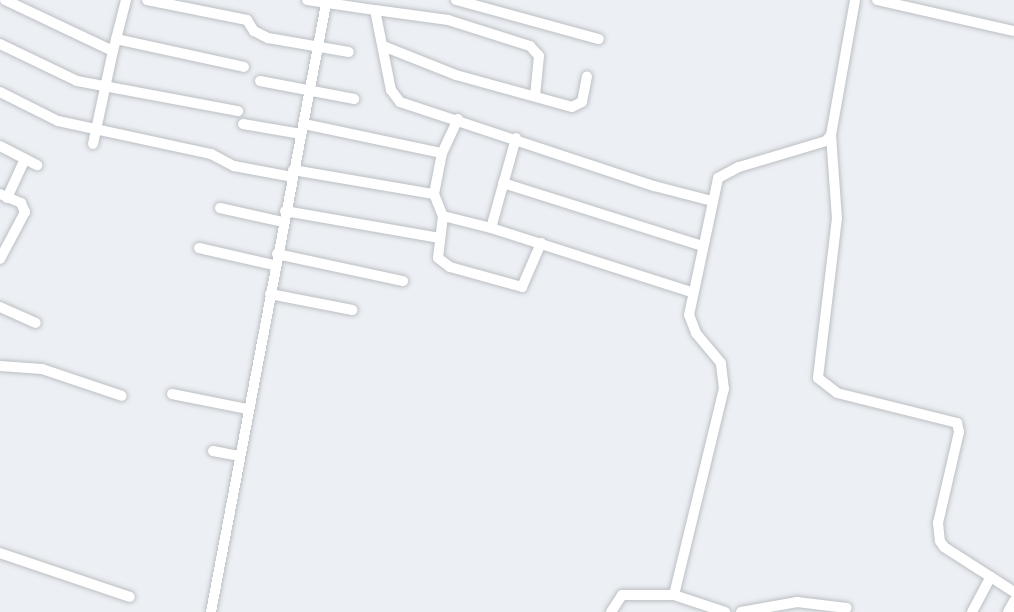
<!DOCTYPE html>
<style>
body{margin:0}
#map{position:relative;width:1014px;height:612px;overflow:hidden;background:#eceff3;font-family:"Nunito Sans",sans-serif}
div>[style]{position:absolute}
.roads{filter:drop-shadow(0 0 2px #bbbfc3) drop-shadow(0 0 2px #bbbfc3)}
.minor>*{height:10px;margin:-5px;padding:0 5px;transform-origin:5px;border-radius:5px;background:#fff}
span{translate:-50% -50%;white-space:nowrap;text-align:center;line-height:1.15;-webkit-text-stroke:6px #fafcff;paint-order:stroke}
</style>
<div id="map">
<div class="roads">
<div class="minor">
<div style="left:5px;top:0;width:119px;rotate:25.3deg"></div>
<div style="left:113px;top:51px;width:53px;rotate:-75.7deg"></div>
<div style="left:147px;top:0;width:102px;rotate:11.3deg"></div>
<div style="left:247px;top:20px;width:13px;rotate:58deg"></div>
<div style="left:254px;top:31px;width:16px;rotate:27deg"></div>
<div style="left:268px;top:38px;width:82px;rotate:9.8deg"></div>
<div style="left:307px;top:0;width:69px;rotate:8.4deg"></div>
<div style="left:375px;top:10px;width:82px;rotate:78.7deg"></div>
<div style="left:391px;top:90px;width:15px;rotate:53deg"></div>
<div style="left:400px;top:102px;width:268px;rotate:18.3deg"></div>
<div style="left:654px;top:186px;width:60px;rotate:14.5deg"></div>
<div style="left:456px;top:0;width:148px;rotate:15.3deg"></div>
<div style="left:877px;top:0;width:140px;rotate:12.8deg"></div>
<div style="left:375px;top:10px;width:74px;rotate:7.8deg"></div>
<div style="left:448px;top:20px;width:86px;rotate:17.6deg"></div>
<div style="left:530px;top:46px;width:13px;rotate:48deg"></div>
<div style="left:539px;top:56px;width:40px;rotate:95.7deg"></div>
<div style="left:116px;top:39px;width:131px;rotate:12.3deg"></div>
<div style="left:0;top:44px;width:85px;rotate:25.7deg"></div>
<div style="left:77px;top:81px;width:164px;rotate:10.6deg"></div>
<div style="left:383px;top:46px;width:79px;rotate:21.7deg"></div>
<div style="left:456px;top:75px;width:120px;rotate:15.4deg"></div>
<div style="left:572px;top:107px;width:11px;rotate:-27deg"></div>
<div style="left:582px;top:102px;width:26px;rotate:-79deg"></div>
<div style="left:260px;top:81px;width:96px;rotate:10.8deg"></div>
<div style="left:0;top:92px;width:65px;rotate:26.6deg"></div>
<div style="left:58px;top:121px;width:157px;rotate:12.2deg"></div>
<div style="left:211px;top:154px;width:26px;rotate:28deg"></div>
<div style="left:234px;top:166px;width:59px;rotate:10.7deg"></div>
<div style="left:458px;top:119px;width:38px;rotate:115deg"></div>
<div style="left:442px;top:153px;width:42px;rotate:101deg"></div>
<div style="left:434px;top:194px;width:24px;rotate:68deg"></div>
<div style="left:443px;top:216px;width:42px;rotate:96.8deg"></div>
<div style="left:438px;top:258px;width:15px;rotate:37deg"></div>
<div style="left:450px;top:267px;width:75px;rotate:15.5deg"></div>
<div style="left:522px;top:287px;width:48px;rotate:-66.6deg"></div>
<div style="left:243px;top:124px;width:59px;rotate:9.8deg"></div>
<div style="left:304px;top:124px;width:141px;rotate:11.9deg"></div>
<div style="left:831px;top:135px;width:83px;rotate:85.9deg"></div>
<div style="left:837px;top:218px;width:161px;rotate:96.8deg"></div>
<div style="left:818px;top:378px;width:24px;rotate:38deg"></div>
<div style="left:837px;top:393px;width:124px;rotate:14deg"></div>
<div style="left:957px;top:423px;width:9px;rotate:77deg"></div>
<div style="left:959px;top:432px;width:93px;rotate:103deg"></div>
<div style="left:938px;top:523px;width:18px;rotate:84deg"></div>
<div style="left:940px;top:541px;width:7px;rotate:56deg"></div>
<div style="left:944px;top:547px;width:83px;rotate:32.7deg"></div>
<div style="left:516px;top:138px;width:93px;rotate:105.5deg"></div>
<div style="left:491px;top:228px;width:211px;rotate:17.7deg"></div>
<div style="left:93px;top:144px;width:95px;rotate:-77.9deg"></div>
<div style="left:0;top:146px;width:42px;rotate:27.2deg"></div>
<div style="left:293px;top:170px;width:143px;rotate:9.7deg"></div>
<div style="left:503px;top:183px;width:210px;rotate:17.5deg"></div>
<div style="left:0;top:194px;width:23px;rotate:23deg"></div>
<div style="left:21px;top:203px;width:10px;rotate:66deg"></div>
<div style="left:25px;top:212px;width:53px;rotate:118deg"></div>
<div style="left:7px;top:198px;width:43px;rotate:-65.2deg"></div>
<div style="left:220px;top:208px;width:65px;rotate:12.5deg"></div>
<div style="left:285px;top:211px;width:157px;rotate:9.9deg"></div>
<div style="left:443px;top:216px;width:49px;rotate:14deg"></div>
<div style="left:199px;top:248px;width:77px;rotate:12.8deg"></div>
<div style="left:277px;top:254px;width:129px;rotate:12.1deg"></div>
<div style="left:270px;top:294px;width:84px;rotate:11deg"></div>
<div style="left:0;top:307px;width:39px;rotate:24deg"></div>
<div style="left:0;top:366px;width:42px;rotate:4.1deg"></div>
<div style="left:42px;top:369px;width:84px;rotate:18.6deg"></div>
<div style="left:172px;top:394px;width:76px;rotate:11.3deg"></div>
<div style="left:213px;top:451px;width:26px;rotate:11deg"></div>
<div style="left:0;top:553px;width:137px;rotate:18.7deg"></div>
<div style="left:674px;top:595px;width:54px;rotate:18.4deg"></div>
<div style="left:211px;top:612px;width:619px;rotate:-79.29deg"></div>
<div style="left:611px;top:612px;width:20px;rotate:-57deg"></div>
<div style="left:622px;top:595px;width:52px"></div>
<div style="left:674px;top:595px;width:212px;rotate:-76.4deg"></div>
<div style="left:724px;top:389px;width:26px;rotate:-97deg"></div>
<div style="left:721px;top:363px;width:39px;rotate:-130deg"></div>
<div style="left:696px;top:333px;width:19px;rotate:-111deg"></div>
<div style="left:689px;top:315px;width:140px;rotate:-78deg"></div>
<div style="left:718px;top:178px;width:24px;rotate:-28deg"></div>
<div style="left:739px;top:167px;width:91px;rotate:-16.6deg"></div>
<div style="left:826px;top:141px;width:8px;rotate:-50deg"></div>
<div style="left:831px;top:135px;width:137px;rotate:-79.9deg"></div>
<div style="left:741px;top:612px;width:57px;rotate:-10.1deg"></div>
<div style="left:797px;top:602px;width:50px;rotate:6.8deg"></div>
<div style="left:972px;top:612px;width:40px;rotate:-62deg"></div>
<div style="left:1008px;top:612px;width:13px;rotate:-61deg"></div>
</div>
</div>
</div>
